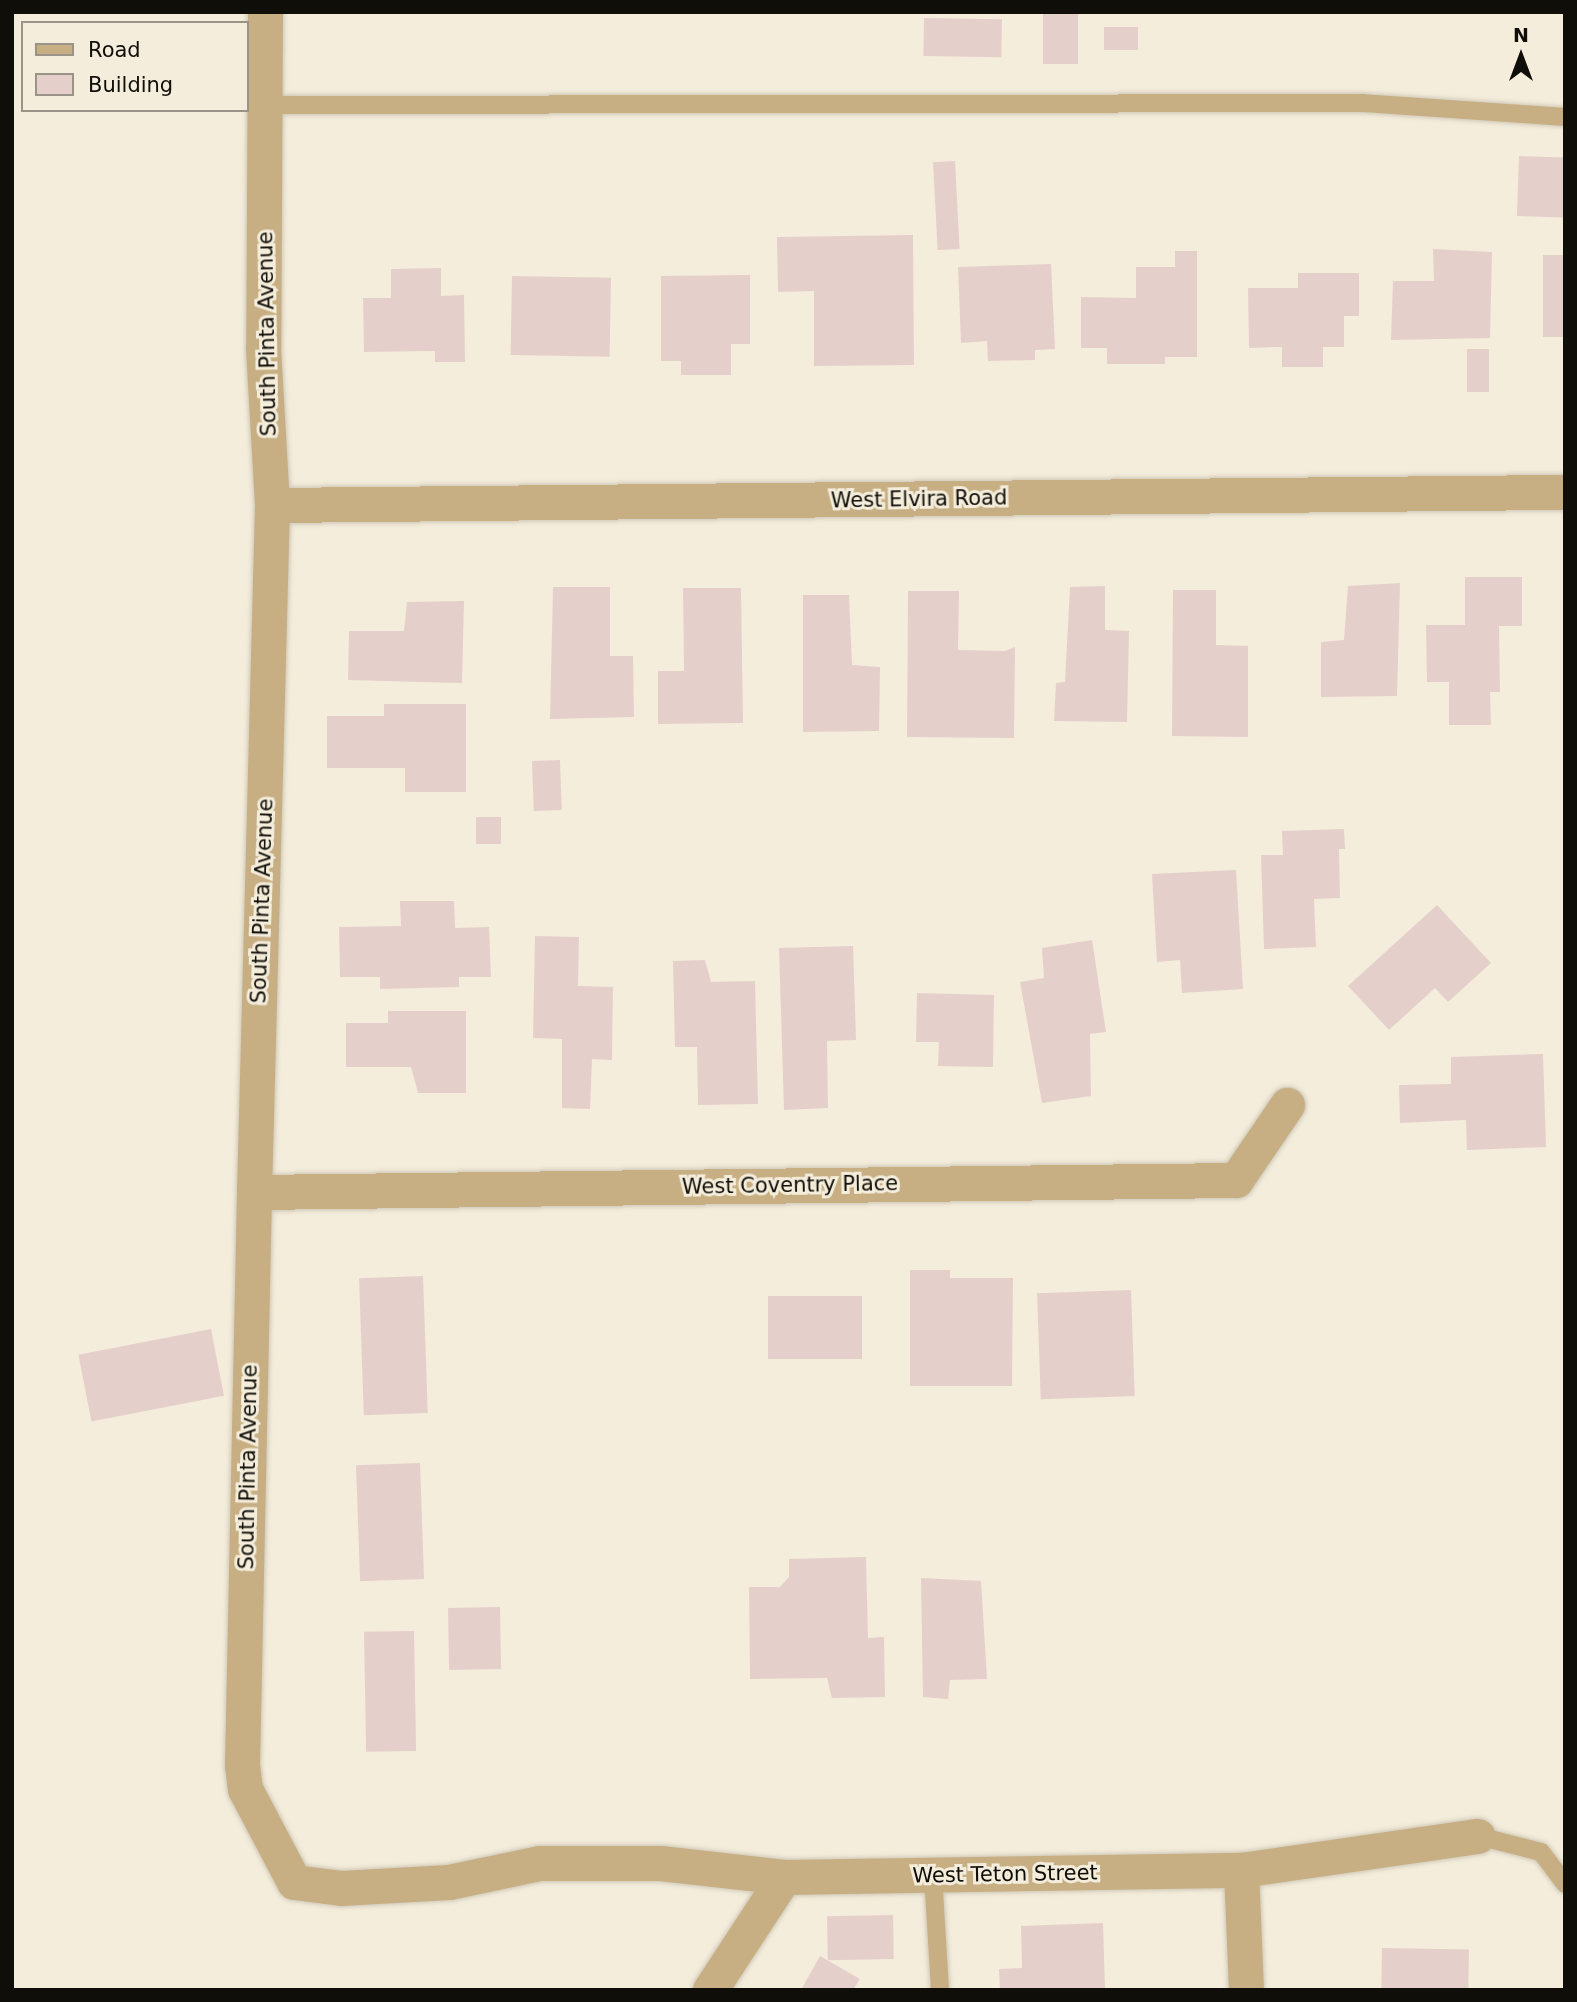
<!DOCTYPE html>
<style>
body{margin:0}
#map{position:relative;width:1577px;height:2002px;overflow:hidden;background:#f4eddb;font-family:"DejaVu Sans",sans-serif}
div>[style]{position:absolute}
.building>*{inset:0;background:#e5cfcb;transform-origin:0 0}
.roads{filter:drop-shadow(0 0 2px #d0c9b9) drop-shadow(0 0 2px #d0c9b9)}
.service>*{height:18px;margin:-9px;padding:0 9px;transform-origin:9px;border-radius:9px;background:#c7af83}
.minor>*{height:35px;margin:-17.5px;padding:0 17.5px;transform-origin:17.5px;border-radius:17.5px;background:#c7af83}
span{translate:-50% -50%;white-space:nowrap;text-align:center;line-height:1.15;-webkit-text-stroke:6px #f4eddb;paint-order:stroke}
.street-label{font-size:21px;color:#100e08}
.frame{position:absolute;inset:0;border:14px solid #100e08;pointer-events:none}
.legend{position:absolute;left:21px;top:21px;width:228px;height:91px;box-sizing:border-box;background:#f4eddb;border:2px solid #999487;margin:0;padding:9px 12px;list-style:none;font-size:21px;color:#100e08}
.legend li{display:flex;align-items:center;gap:14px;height:35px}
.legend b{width:35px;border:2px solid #999487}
.north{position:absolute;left:1486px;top:21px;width:70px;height:70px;-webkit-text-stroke:5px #f4eddb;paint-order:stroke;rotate:0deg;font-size:19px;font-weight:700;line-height:28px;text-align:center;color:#100e08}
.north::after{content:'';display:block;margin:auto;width:24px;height:32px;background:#100e08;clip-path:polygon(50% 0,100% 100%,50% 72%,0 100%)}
</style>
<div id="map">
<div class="building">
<div style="left:1043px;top:12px;width:35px;height:52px"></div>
<div style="left:924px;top:18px;width:78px;height:38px;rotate:1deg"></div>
<div style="left:1138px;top:27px;width:23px;height:34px;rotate:90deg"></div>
<div style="left:1519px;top:156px;width:46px;height:60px;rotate:2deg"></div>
<div style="left:955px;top:161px;width:88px;height:22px;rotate:87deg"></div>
<div style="clip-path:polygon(913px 235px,914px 365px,814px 366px,814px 291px,778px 292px,777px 237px)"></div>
<div style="clip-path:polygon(1433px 249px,1492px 252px,1490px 338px,1391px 340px,1393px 281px,1434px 281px)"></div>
<div style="clip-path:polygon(1175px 251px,1197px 251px,1197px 357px,1165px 357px,1165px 364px,1107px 364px,1107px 348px,1081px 348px,1081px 297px,1136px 298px,1136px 267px,1175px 267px)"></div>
<div style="left:1543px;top:255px;width:22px;height:82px"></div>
<div style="clip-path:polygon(1051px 264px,1055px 349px,1035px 350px,1035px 360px,988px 361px,987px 341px,961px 343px,958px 267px)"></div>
<div style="clip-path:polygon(441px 268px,441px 296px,464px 295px,465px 362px,435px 362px,435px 351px,364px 352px,363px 298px,391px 298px,391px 269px)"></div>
<div style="clip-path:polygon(1298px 273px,1359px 273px,1359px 316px,1344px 316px,1344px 347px,1323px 347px,1323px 367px,1282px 367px,1282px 347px,1249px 348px,1248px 288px,1298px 288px)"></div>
<div style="clip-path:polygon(750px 275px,750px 344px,731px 344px,731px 375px,681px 375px,681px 361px,661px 361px,661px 276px)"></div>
<div style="left:512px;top:276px;width:99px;height:79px;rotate:1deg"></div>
<div style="left:1467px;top:349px;width:22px;height:43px"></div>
<div style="clip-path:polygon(1465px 577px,1522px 577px,1522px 626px,1499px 626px,1500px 692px,1490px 692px,1491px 725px,1449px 725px,1449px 682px,1427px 682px,1426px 625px,1465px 625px)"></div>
<div style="clip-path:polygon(1400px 583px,1397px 696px,1321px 697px,1321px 642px,1344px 640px,1348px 586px)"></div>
<div style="clip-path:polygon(1105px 586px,1105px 630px,1129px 631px,1127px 722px,1054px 721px,1056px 683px,1065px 682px,1070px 587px)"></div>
<div style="clip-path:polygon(553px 587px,610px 587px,610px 656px,633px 656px,634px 717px,550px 719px)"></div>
<div style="clip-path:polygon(683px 588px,741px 588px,743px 723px,658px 724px,658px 671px,684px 671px)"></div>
<div style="clip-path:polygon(1173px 590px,1216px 590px,1216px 645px,1248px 646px,1248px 737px,1172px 736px)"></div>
<div style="clip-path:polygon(908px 591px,959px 591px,958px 650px,1005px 651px,1015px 647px,1014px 738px,907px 737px)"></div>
<div style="clip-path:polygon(803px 595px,849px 595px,852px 665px,880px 667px,879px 731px,803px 732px)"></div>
<div style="clip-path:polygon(464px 601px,462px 683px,348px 680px,349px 631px,404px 631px,407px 602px)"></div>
<div style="clip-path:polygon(384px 704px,466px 704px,466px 792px,405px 792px,405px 768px,327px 768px,327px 716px,384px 716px)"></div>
<div style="left:560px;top:760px;width:50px;height:28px;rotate:88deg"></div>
<div style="left:476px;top:817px;width:25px;height:27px"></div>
<div style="clip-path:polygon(1344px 829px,1345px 849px,1339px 849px,1340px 898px,1314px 899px,1316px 947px,1264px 949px,1261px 855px,1283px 855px,1282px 831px)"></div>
<div style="clip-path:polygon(1236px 870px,1243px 989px,1182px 993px,1180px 960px,1157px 962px,1152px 874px)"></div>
<div style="clip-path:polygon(400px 901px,454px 901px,455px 928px,489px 927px,491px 977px,459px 977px,459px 987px,380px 989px,380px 977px,340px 977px,339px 927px,401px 926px)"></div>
<div style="clip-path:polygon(1437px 905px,1491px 963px,1448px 1002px,1435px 988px,1389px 1030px,1348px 986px)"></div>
<div style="clip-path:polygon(535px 936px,579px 937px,578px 986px,613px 987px,612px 1060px,592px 1059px,590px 1109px,562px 1108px,562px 1039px,533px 1038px)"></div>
<div style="clip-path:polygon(1092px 940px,1106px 1032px,1090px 1034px,1091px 1096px,1042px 1103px,1020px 982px,1044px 978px,1042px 948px)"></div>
<div style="clip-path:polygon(853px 946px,856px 1040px,827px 1041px,828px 1108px,784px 1110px,779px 948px)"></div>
<div style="clip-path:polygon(705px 960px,711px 982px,755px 981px,758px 1104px,698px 1105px,697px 1047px,675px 1047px,673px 961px)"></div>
<div style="clip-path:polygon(917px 993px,994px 995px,993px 1067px,938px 1066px,939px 1042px,916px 1042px)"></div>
<div style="clip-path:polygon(388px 1011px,466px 1011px,466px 1093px,418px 1093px,411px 1067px,346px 1067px,346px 1023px,388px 1023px)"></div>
<div style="clip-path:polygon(1543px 1054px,1546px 1147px,1467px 1150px,1466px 1120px,1400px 1123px,1399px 1085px,1451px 1084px,1451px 1057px)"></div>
<div style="clip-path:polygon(910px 1270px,950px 1270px,950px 1278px,1013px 1278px,1012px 1386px,910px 1386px)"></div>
<div style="left:423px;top:1276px;width:137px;height:64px;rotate:88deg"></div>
<div style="left:1131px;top:1290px;width:106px;height:94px;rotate:88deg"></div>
<div style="left:768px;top:1296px;width:94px;height:63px"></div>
<div style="left:211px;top:1329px;width:68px;height:135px;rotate:79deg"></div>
<div style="left:420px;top:1463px;width:116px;height:64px;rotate:88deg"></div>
<div style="clip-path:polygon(866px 1557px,868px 1638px,884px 1637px,885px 1697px,832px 1698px,827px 1678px,750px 1679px,749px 1587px,780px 1587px,789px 1577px,789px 1559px)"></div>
<div style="clip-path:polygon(921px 1578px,981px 1581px,987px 1679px,950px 1680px,948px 1699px,923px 1697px)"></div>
<div style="left:500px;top:1607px;width:62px;height:52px;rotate:89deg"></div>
<div style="left:414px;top:1631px;width:120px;height:50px;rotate:89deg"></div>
<div style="left:893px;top:1915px;width:44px;height:66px;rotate:89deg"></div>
<div style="clip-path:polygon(1103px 1923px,1105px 1990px,1000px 1990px,999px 1969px,1022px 1968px,1021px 1926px)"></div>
<div style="left:1382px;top:1948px;width:87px;height:42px;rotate:1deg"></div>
<div style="clip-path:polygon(820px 1956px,860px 1979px,853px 1990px,801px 1990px)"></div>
</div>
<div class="roads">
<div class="service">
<div style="left:267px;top:105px;width:1095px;rotate:-0.1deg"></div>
<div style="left:1362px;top:103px;width:203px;rotate:3.9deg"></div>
<div style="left:1478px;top:1836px;width:65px;rotate:14.3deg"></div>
<div style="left:1541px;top:1852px;width:40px;rotate:53deg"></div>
<div style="left:933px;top:1875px;width:115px;rotate:86.5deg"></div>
</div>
<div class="minor">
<div style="left:265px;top:12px;width:336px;rotate:90.3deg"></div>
<div style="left:263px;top:348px;width:157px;rotate:86.7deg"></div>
<div style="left:272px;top:505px;width:687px;rotate:91.5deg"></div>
<div style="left:254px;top:1192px;width:573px;rotate:91.2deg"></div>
<div style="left:242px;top:1765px;width:24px;rotate:83deg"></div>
<div style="left:245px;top:1789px;width:105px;rotate:62.2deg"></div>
<div style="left:294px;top:1882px;width:47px;rotate:7.3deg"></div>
<div style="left:341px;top:1888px;width:108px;rotate:-3.2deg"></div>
<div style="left:449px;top:1882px;width:93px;rotate:-11.8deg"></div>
<div style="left:540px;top:1863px;width:120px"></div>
<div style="left:660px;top:1863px;width:125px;rotate:6.4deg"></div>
<div style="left:272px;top:505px;width:1293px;rotate:-0.58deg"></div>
<div style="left:254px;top:1192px;width:982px;rotate:-0.7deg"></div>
<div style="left:1236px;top:1180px;width:91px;rotate:-55.8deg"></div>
<div style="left:1241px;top:1870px;width:239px;rotate:-8.2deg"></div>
<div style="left:710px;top:1990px;width:135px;rotate:-56.8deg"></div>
<div style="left:784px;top:1877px;width:457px;rotate:-0.9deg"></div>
<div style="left:1241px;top:1870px;width:120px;rotate:87.6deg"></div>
</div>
</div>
<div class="street-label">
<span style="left:267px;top:334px;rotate:-91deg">South Pinta Avenue</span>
<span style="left:919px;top:499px;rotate:-1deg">West Elvira Road</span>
<span style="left:262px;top:901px;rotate:-88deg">South Pinta Avenue</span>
<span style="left:790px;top:1185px;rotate:-1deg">West Coventry Place</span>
<span style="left:248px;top:1467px;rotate:-89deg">South Pinta Avenue</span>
<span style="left:1005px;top:1874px;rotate:-1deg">West Teton Street</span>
</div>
<div class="frame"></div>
<ul class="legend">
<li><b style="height:9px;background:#c7af83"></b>Road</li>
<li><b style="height:19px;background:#e5cfcb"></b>Building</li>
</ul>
<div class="north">N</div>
</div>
